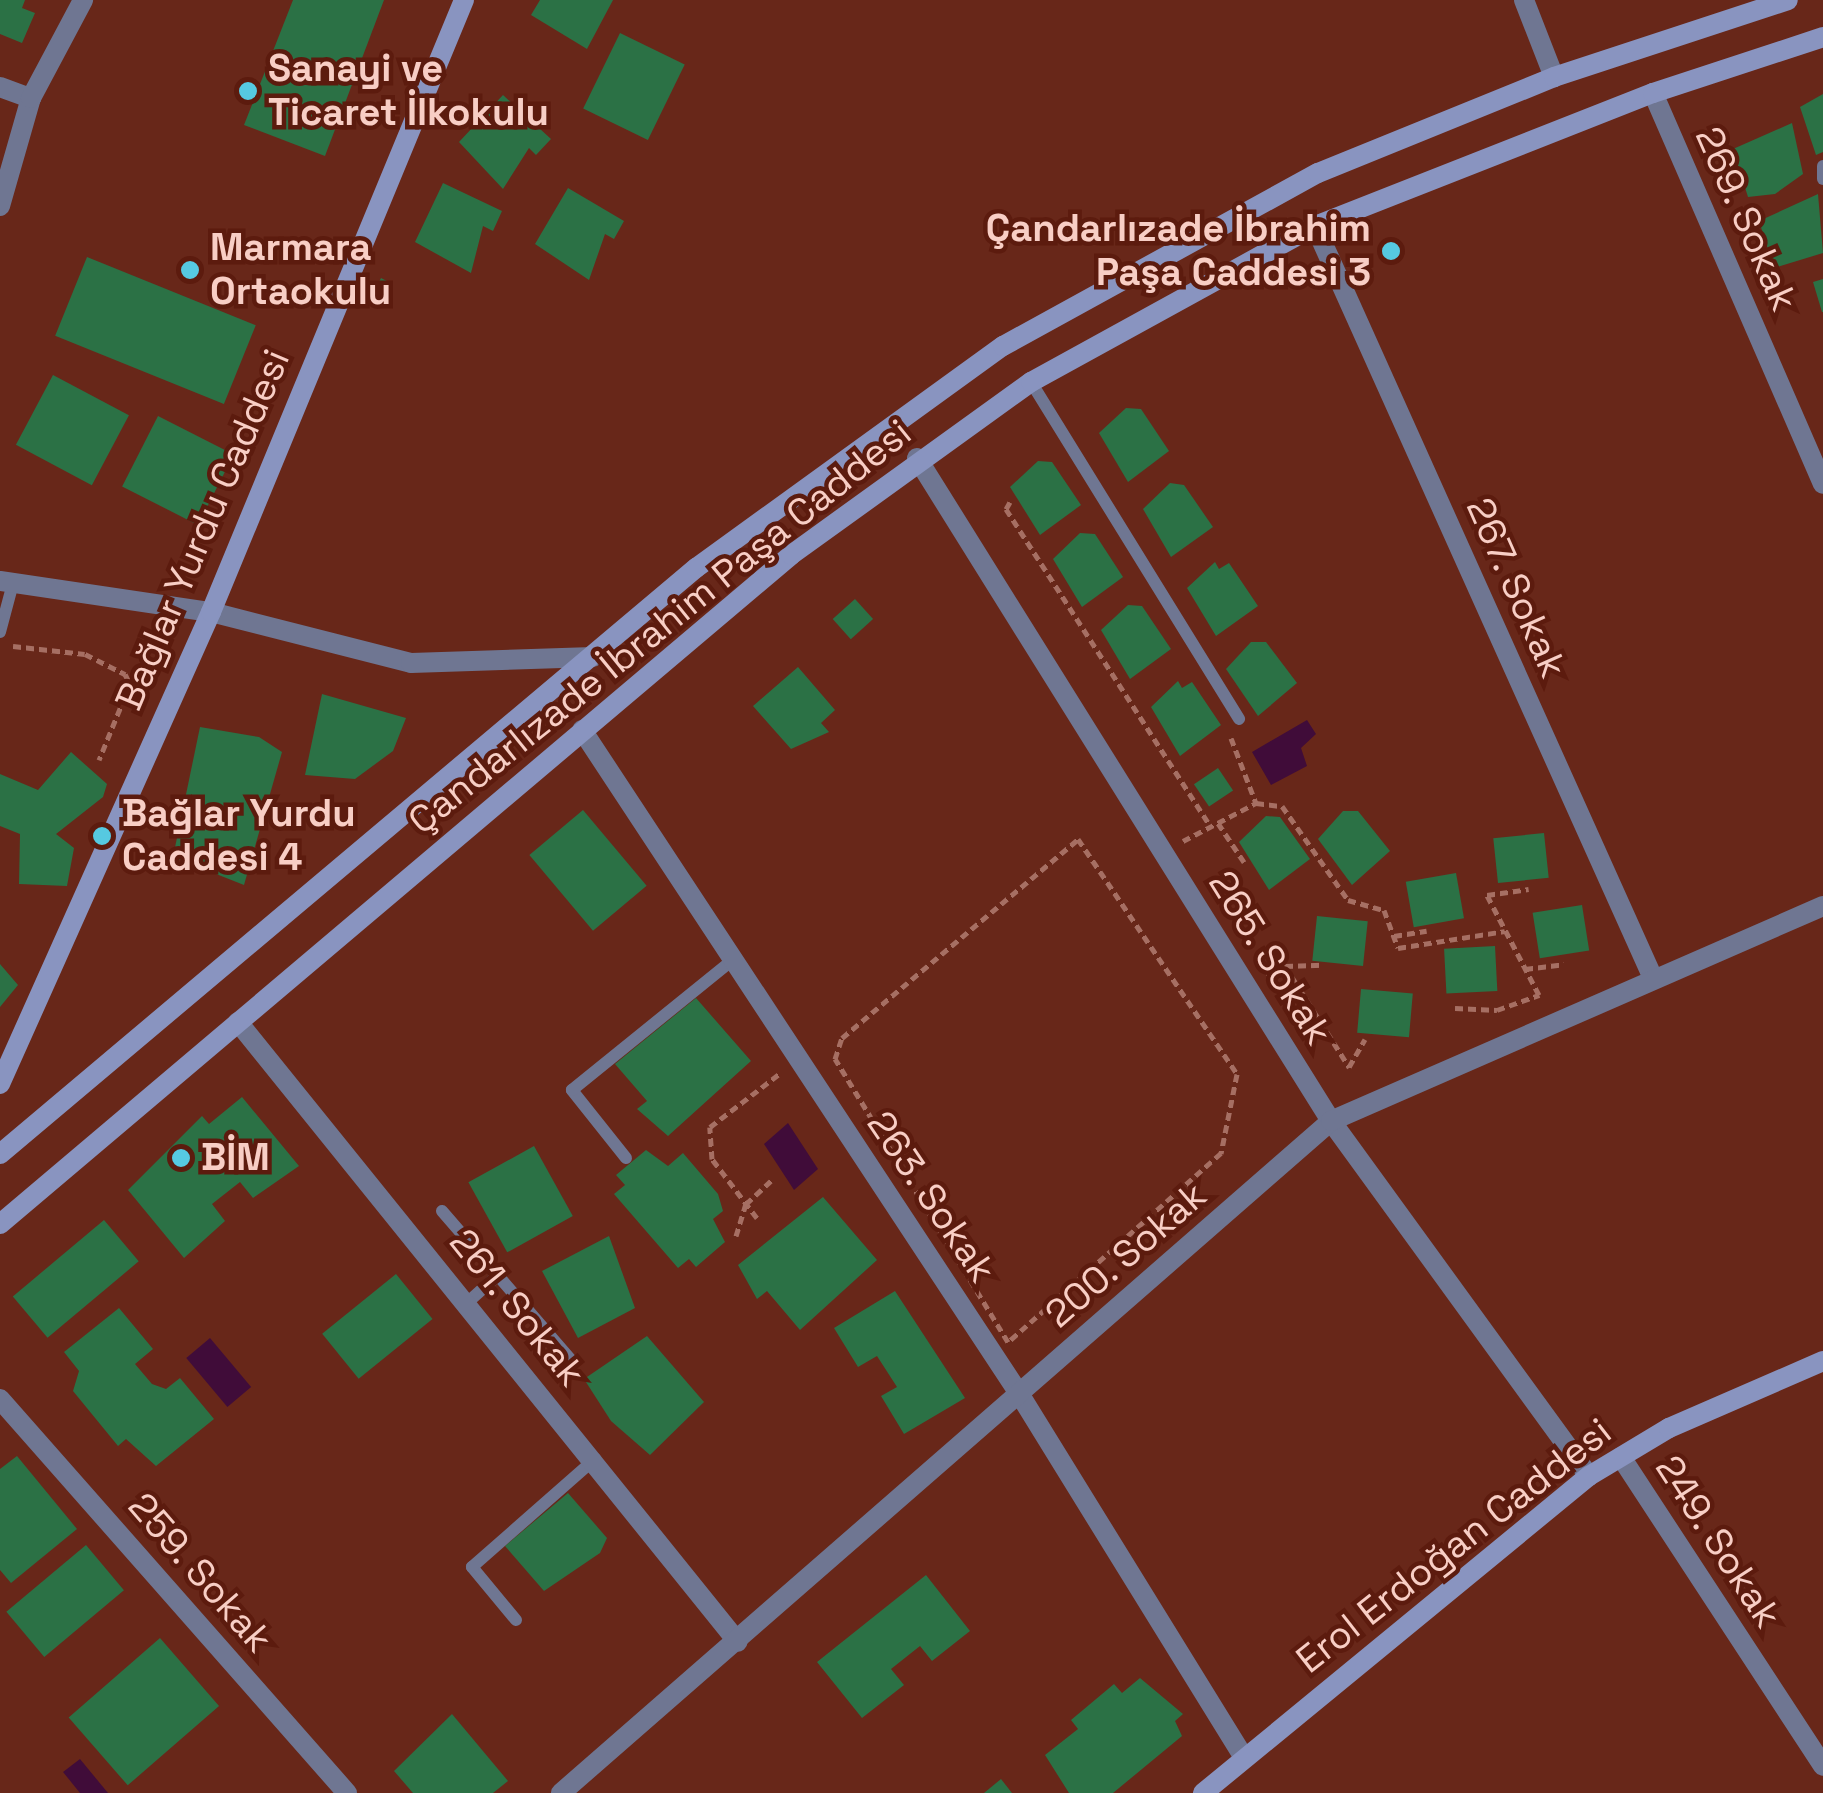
<!DOCTYPE html>
<meta charset="utf-8">
<style>
body{margin:0}
#map{position:relative;width:1823px;height:1793px;overflow:hidden;background:#682719;font-family:"Space Grotesk",sans-serif}
div>[style]{position:absolute}
.water>*{inset:0;background:#400c39;transform-origin:0 0}
.building>*{inset:0;background:#2b7145;transform-origin:0 0}
.path>*{height:5px;margin-top:-2.5px;transform-origin:0;background:repeating-linear-gradient(90deg,#a66f63 0 8px,transparent 0 13px)}
.lane>*{height:12px;margin:-6px;padding:0 6px;transform-origin:6px;border-radius:6px;background:#6f7692}
.street>*{height:20px;margin:-10px;padding:0 10px;transform-origin:10px;border-radius:10px;background:#6f7692}
.secondary>*{height:20px;margin:-10px;padding:0 10px;transform-origin:10px;border-radius:10px;background:#8994c0}
.dots>*{width:28px;height:28px;translate:-50% -50%;box-sizing:border-box;border:5px solid #5c1b0e;border-radius:50%}
span{translate:-50% -50%;white-space:nowrap;text-align:center;line-height:1.15;-webkit-text-stroke:9px #5c1b0e;paint-order:stroke}
.poi-label{font-size:38px;color:#f8cec5;font-weight:700}
.left{translate:0 -50%;text-align:left}
.right{translate:-100% -50%;text-align:right}
.street-label{font-size:38px;color:#f8cec5}
</style>
<div id="map">
<div class="water">
<div style="clip-path:polygon(1307px 720px,1316px 734px,1301px 748px,1307px 766px,1271px 785px,1252px 752px)"></div>
<div style="clip-path:polygon(788px 1123px,818px 1169px,794px 1190px,764px 1144px)"></div>
<div style="left:210px;top:1338px;width:64px;height:31px;rotate:50deg"></div>
<div style="clip-path:polygon(80px 1759px,108px 1793px,80px 1793px,63px 1772px)"></div>
</div>
<div class="building">
<div style="clip-path:polygon(0 0,25px 0,22px 8px,35px 13px,22px 43px,0 34px)"></div>
<div style="clip-path:polygon(293px 0,384px 0,325px 156px,244px 125px)"></div>
<div style="clip-path:polygon(540px 0,613px 0,587px 49px,531px 15px)"></div>
<div style="left:620px;top:33px;width:72px;height:84px;rotate:26deg"></div>
<div style="clip-path:polygon(1823px 94px,1823px 152px,1816px 155px,1800px 107px)"></div>
<div style="clip-path:polygon(503px 95px,551px 139px,536px 155px,529px 148px,503px 189px,459px 142px)"></div>
<div style="clip-path:polygon(1792px 123px,1803px 174px,1775px 194px,1748px 197px,1733px 149px)"></div>
<div style="clip-path:polygon(443px 183px,502px 211px,493px 231px,483px 226px,471px 273px,415px 242px)"></div>
<div style="clip-path:polygon(568px 188px,624px 221px,614px 239px,605px 234px,589px 280px,535px 244px)"></div>
<div style="clip-path:polygon(1818px 194px,1823px 253px,1774px 268px,1759px 221px)"></div>
<div style="left:87px;top:257px;width:182px;height:85px;rotate:22deg"></div>
<div style="left:381px;top:278px;width:11px;height:21px;rotate:27deg"></div>
<div style="clip-path:polygon(1823px 279px,1823px 312px,1822px 312px,1813px 282px)"></div>
<div style="left:53px;top:375px;width:86px;height:79px;rotate:28deg"></div>
<div style="clip-path:polygon(1126px 408px,1141px 409px,1169px 451px,1128px 482px,1099px 433px)"></div>
<div style="left:158px;top:416px;width:85px;height:79px;rotate:27deg"></div>
<div style="clip-path:polygon(1038px 461px,1052px 462px,1081px 505px,1040px 535px,1010px 487px)"></div>
<div style="clip-path:polygon(1170px 483px,1184px 485px,1213px 527px,1171px 557px,1143px 509px)"></div>
<div style="clip-path:polygon(1080px 533px,1095px 534px,1123px 577px,1082px 607px,1053px 559px)"></div>
<div style="clip-path:polygon(1215px 562px,1219px 569px,1229px 563px,1258px 606px,1216px 636px,1187px 588px)"></div>
<div style="left:855px;top:599px;width:27px;height:30px;rotate:48deg"></div>
<div style="clip-path:polygon(1128px 605px,1142px 606px,1171px 649px,1130px 679px,1101px 630px)"></div>
<div style="clip-path:polygon(1251px 642px,1266px 642px,1297px 683px,1258px 716px,1226px 669px)"></div>
<div style="clip-path:polygon(798px 667px,835px 710px,821px 723px,829px 732px,791px 749px,753px 706px)"></div>
<div style="clip-path:polygon(1178px 681px,1182px 688px,1192px 682px,1221px 725px,1180px 756px,1151px 707px)"></div>
<div style="clip-path:polygon(322px 694px,406px 718px,393px 751px,355px 779px,305px 775px)"></div>
<div style="clip-path:polygon(200px 727px,259px 737px,282px 752px,244px 885px,173px 857px)"></div>
<div style="clip-path:polygon(71px 752px,107px 784px,103px 797px,56px 834px,74px 848px,67px 886px,19px 884px,20px 834px,0 826px,0 774px,38px 790px)"></div>
<div style="left:1218px;top:768px;width:27px;height:29px;rotate:56deg"></div>
<div style="left:583px;top:810px;width:99px;height:70px;rotate:50deg"></div>
<div style="clip-path:polygon(1343px 811px,1358px 811px,1390px 851px,1352px 885px,1318px 839px)"></div>
<div style="clip-path:polygon(1266px 816px,1280px 817px,1310px 859px,1269px 890px,1239px 842px)"></div>
<div style="left:1544px;top:833px;width:45px;height:51px;rotate:84deg"></div>
<div style="left:1456px;top:873px;width:46px;height:51px;rotate:80deg"></div>
<div style="left:1582px;top:905px;width:46px;height:50px;rotate:81deg"></div>
<div style="left:1317px;top:916px;width:51px;height:45px;rotate:6deg"></div>
<div style="left:1495px;top:946px;width:45px;height:51px;rotate:87deg"></div>
<div style="clip-path:polygon(0 964px,18px 985px,0 1007px)"></div>
<div style="left:1361px;top:989px;width:52px;height:44px;rotate:5deg"></div>
<div style="clip-path:polygon(696px 998px,751px 1061px,668px 1136px,637px 1109px,647px 1101px,615px 1064px)"></div>
<div style="clip-path:polygon(242px 1097px,299px 1166px,253px 1198px,240px 1182px,212px 1204px,225px 1221px,184px 1258px,128px 1190px,202px 1116px,209px 1124px)"></div>
<div style="left:534px;top:1146px;width:80px;height:75px;rotate:61deg"></div>
<div style="clip-path:polygon(646px 1150px,668px 1166px,683px 1153px,718px 1194px,723px 1211px,713px 1219px,725px 1242px,696px 1267px,689px 1259px,678px 1268px,614px 1194px,625px 1185px,616px 1175px)"></div>
<div style="clip-path:polygon(823px 1197px,877px 1260px,800px 1330px,767px 1291px,757px 1299px,738px 1265px)"></div>
<div style="left:104px;top:1220px;width:54px;height:119px;rotate:50deg"></div>
<div style="clip-path:polygon(609px 1236px,635px 1308px,578px 1338px,542px 1271px)"></div>
<div style="left:396px;top:1274px;width:58px;height:95px;rotate:51deg"></div>
<div style="clip-path:polygon(895px 1291px,965px 1398px,904px 1434px,881px 1396px,897px 1387px,877px 1356px,858px 1367px,834px 1328px)"></div>
<div style="clip-path:polygon(119px 1308px,153px 1349px,135px 1364px,152px 1384px,166px 1389px,180px 1378px,214px 1419px,156px 1466px,126px 1439px,118px 1446px,73px 1391px,79px 1371px,64px 1352px)"></div>
<div style="clip-path:polygon(647px 1336px,704px 1402px,650px 1455px,611px 1421px,584px 1379px)"></div>
<div style="clip-path:polygon(17px 1456px,77px 1529px,11px 1583px,0 1570px,0 1469px)"></div>
<div style="clip-path:polygon(568px 1493px,607px 1538px,600px 1553px,544px 1591px,505px 1546px)"></div>
<div style="left:86px;top:1545px;width:59px;height:104px;rotate:50deg"></div>
<div style="clip-path:polygon(926px 1575px,970px 1631px,932px 1661px,920px 1646px,891px 1669px,904px 1685px,862px 1718px,817px 1662px)"></div>
<div style="left:160px;top:1638px;width:90px;height:121px;rotate:49deg"></div>
<div style="clip-path:polygon(1140px 1678px,1183px 1714px,1175px 1721px,1182px 1736px,1113px 1793px,1069px 1793px,1045px 1755px,1078px 1729px,1071px 1720px,1114px 1684px,1122px 1693px)"></div>
<div style="clip-path:polygon(452px 1714px,508px 1781px,493px 1793px,413px 1793px,394px 1771px)"></div>
<div style="clip-path:polygon(1001px 1779px,1012px 1793px,984px 1793px)"></div>
</div>
<div class="path">
<div style="left:1010px;top:502px;width:8px;rotate:120deg"></div>
<div style="left:1006px;top:509px;width:377px;rotate:57.2deg"></div>
<div style="left:13px;top:646px;width:72px;rotate:6.3deg"></div>
<div style="left:85px;top:654px;width:45px;rotate:26.6deg"></div>
<div style="left:125px;top:674px;width:11px;rotate:63deg"></div>
<div style="left:130px;top:684px;width:82px;rotate:112.2deg"></div>
<div style="left:1231px;top:738px;width:70px;rotate:69deg"></div>
<div style="left:1256px;top:803px;width:26px;rotate:7deg"></div>
<div style="left:1282px;top:806px;width:115px;rotate:54.9deg"></div>
<div style="left:1348px;top:900px;width:37px;rotate:16deg"></div>
<div style="left:1384px;top:910px;width:40px;rotate:69.8deg"></div>
<div style="left:1398px;top:948px;width:108px;rotate:-9deg"></div>
<div style="left:1218px;top:823px;width:47px;rotate:56.3deg"></div>
<div style="left:1078px;top:839px;width:284px;rotate:55.9deg"></div>
<div style="left:1237px;top:1074px;width:81px;rotate:101.4deg"></div>
<div style="left:1221px;top:1153px;width:285px;rotate:138.4deg"></div>
<div style="left:1008px;top:1342px;width:332px;rotate:-121.4deg"></div>
<div style="left:835px;top:1059px;width:22px;rotate:-72deg"></div>
<div style="left:842px;top:1038px;width:309px;rotate:-40.1deg"></div>
<div style="left:1183px;top:841px;width:82px;rotate:-27.5deg"></div>
<div style="left:1394px;top:936px;width:33px;rotate:-9deg"></div>
<div style="left:1285px;top:966px;width:38px;rotate:-2deg"></div>
<div style="left:1525px;top:969px;width:39px;rotate:-7deg"></div>
<div style="left:1267px;top:976px;width:21px;rotate:-29deg"></div>
<div style="left:1285px;top:966px;width:120px;rotate:57.6deg"></div>
<div style="left:1349px;top:1067px;width:32px;rotate:-60deg"></div>
<div style="left:1455px;top:1008px;width:42px;rotate:2.7deg"></div>
<div style="left:1497px;top:1010px;width:45px;rotate:-19.7deg"></div>
<div style="left:1539px;top:995px;width:113px;rotate:-117.5deg"></div>
<div style="left:1487px;top:895px;width:42px;rotate:-8.1deg"></div>
<div style="left:757px;top:1218px;width:74px;rotate:-127.3deg"></div>
<div style="left:712px;top:1159px;width:32px;rotate:-94deg"></div>
<div style="left:710px;top:1127px;width:87px;rotate:-37.5deg"></div>
<div style="left:736px;top:1236px;width:34px;rotate:-73deg"></div>
<div style="left:746px;top:1204px;width:35px;rotate:-43deg"></div>
</div>
<div class="lane">
<div style="left:1823px;top:166px;width:13px;rotate:90deg"></div>
<div style="left:1031px;top:382px;width:396px;rotate:58.3deg"></div>
<div style="left:0;top:632px;width:51px;rotate:-75.1deg"></div>
<div style="left:626px;top:1158px;width:87px;rotate:-128.5deg"></div>
<div style="left:572px;top:1090px;width:208px;rotate:-39deg"></div>
<div style="left:442px;top:1211px;width:200px;rotate:49.1deg"></div>
<div style="left:468px;top:1302px;width:40px;rotate:-42deg"></div>
<div style="left:516px;top:1620px;width:69px;rotate:-129.7deg"></div>
<div style="left:472px;top:1567px;width:164px;rotate:-41.3deg"></div>
</div>
<div class="street">
<div style="left:1524px;top:0;width:83px;rotate:68.7deg"></div>
<div style="left:0;top:87px;width:33px;rotate:20deg"></div>
<div style="left:1653px;top:93px;width:426px;rotate:66.5deg"></div>
<div style="left:0;top:206px;width:112px;rotate:-74deg"></div>
<div style="left:31px;top:98px;width:111px;rotate:-62deg"></div>
<div style="left:1315px;top:226px;width:824px;rotate:65.8deg"></div>
<div style="left:917px;top:458px;width:782px;rotate:58.02deg"></div>
<div style="left:1331px;top:1121px;width:439px;rotate:54deg"></div>
<div style="left:0;top:581px;width:213px;rotate:8.4deg"></div>
<div style="left:211px;top:612px;width:206px;rotate:14.3deg"></div>
<div style="left:411px;top:663px;width:182px;rotate:-1.9deg"></div>
<div style="left:582px;top:730px;width:796px;rotate:56.63deg"></div>
<div style="left:1020px;top:1395px;width:427px;rotate:58.3deg"></div>
<div style="left:238px;top:1022px;width:796px;rotate:51.12deg"></div>
<div style="left:0;top:1399px;width:525px;rotate:48.63deg"></div>
<div style="left:1621px;top:1457px;width:369px;rotate:56.8deg"></div>
<div style="left:561px;top:1793px;width:1022px;rotate:-41.11deg"></div>
<div style="left:1331px;top:1121px;width:537px;rotate:-23.6deg"></div>
</div>
<div class="secondary">
<div style="left:0;top:1084px;width:517px;rotate:-65.91deg"></div>
<div style="left:211px;top:612px;width:662px;rotate:-67.54deg"></div>
<div style="left:0;top:1154px;width:910px;rotate:-40.1deg"></div>
<div style="left:696px;top:568px;width:379px;rotate:-35.9deg"></div>
<div style="left:1003px;top:346px;width:359px;rotate:-28.8deg"></div>
<div style="left:1318px;top:173px;width:255px;rotate:-22.1deg"></div>
<div style="left:1554px;top:77px;width:246px;rotate:-18.2deg"></div>
<div style="left:0;top:1224px;width:1036px;rotate:-40.22deg"></div>
<div style="left:791px;top:555px;width:296px;rotate:-35.8deg"></div>
<div style="left:1031px;top:382px;width:324px;rotate:-28.8deg"></div>
<div style="left:1315px;top:226px;width:363px;rotate:-21.5deg"></div>
<div style="left:1653px;top:93px;width:179px;rotate:-18.2deg"></div>
<div style="left:1203px;top:1793px;width:499px;rotate:-39.4deg"></div>
<div style="left:1589px;top:1476px;width:93px;rotate:-31deg"></div>
<div style="left:1669px;top:1428px;width:168px;rotate:-23.5deg"></div>
</div>
<div class="dots">
<div style="left:248px;top:91px;background:#56c9e1"></div>
<div style="left:1391px;top:251px;background:#56c9e1"></div>
<div style="left:190px;top:270px;background:#56c9e1"></div>
<div style="left:102px;top:836px;background:#56c9e1"></div>
<div style="left:181px;top:1158px;background:#56c9e1"></div>
</div>
<div class="poi-label">
<span class="left" style="left:268px;top:91px">Sanayi ve<br>Ticaret İlkokulu</span>
<span class="right" style="left:1371px;top:251px">Çandarlızade İbrahim<br>Paşa Caddesi 3</span>
<span class="left" style="left:210px;top:270px">Marmara<br>Ortaokulu</span>
<span class="left" style="left:122px;top:836px">Bağlar Yurdu<br>Caddesi 4</span>
<span class="left" style="left:201px;top:1158px">BİM</span>
</div>
<div class="street-label">
<span style="left:1746px;top:219px;rotate:66deg">269. Sokak</span>
<span style="left:203px;top:530px;rotate:-67deg">Bağlar Yurdu Caddesi</span>
<span style="left:1516px;top:588px;rotate:66deg">267. Sokak</span>
<span style="left:660px;top:627px;rotate:-39deg">Çandarlızade İbrahim Paşa Caddesi</span>
<span style="left:1270px;top:958px;rotate:58deg">265. Sokak</span>
<span style="left:931px;top:1197px;rotate:56deg">263. Sokak</span>
<span style="left:1126px;top:1255px;rotate:-41deg">200. Sokak</span>
<span style="left:517px;top:1308px;rotate:51deg">261. Sokak</span>
<span style="left:1718px;top:1542px;rotate:57deg">249. Sokak</span>
<span style="left:1454px;top:1546px;rotate:-38deg">Erol Erdoğan Caddesi</span>
<span style="left:200px;top:1573px;rotate:49deg">259. Sokak</span>
</div>
</div>
